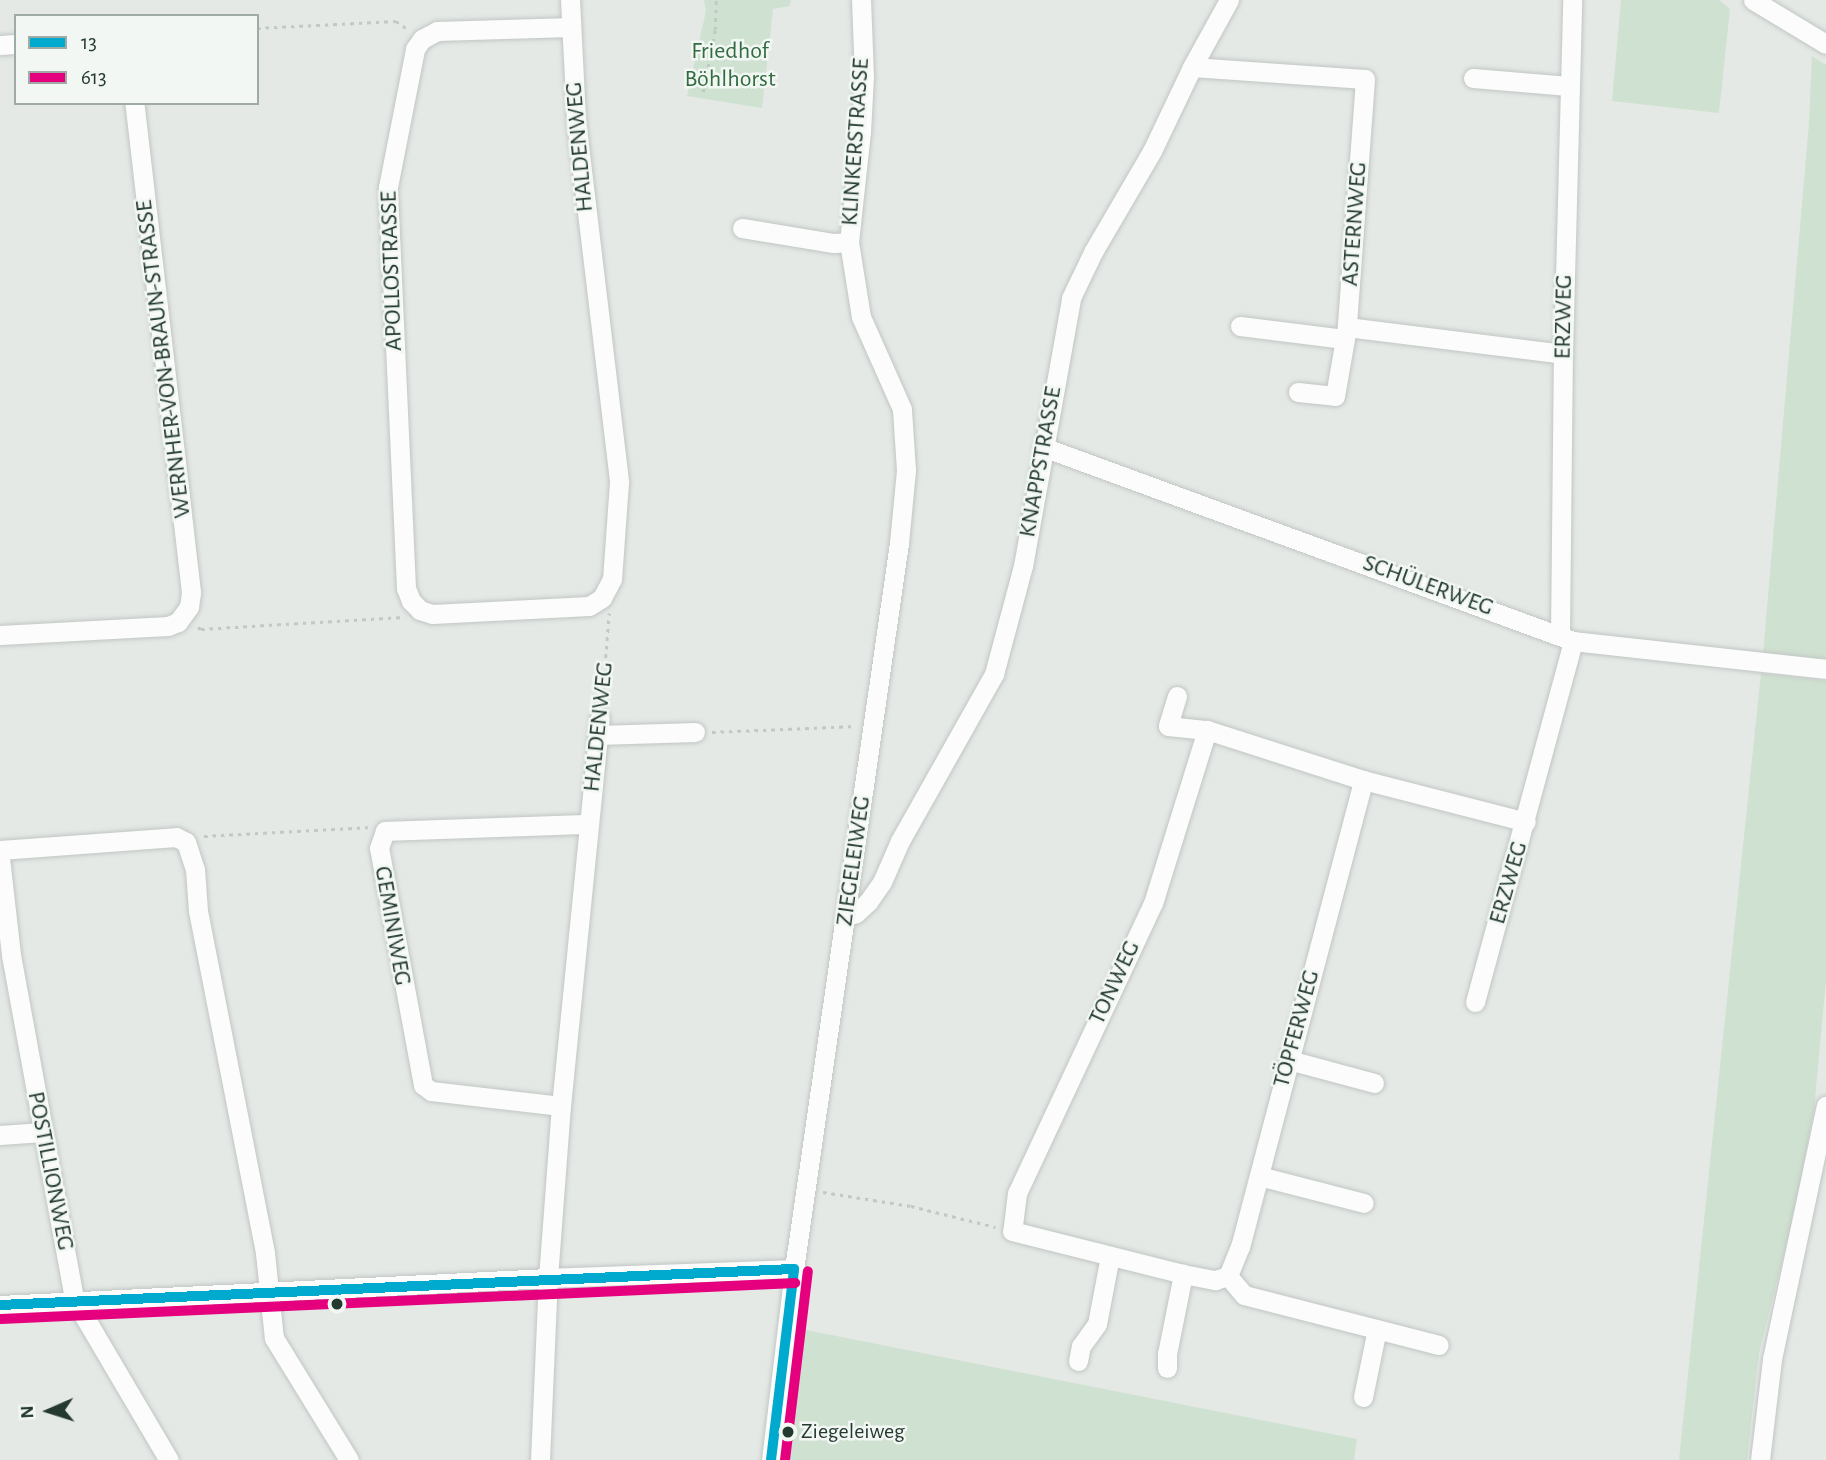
<!DOCTYPE html>
<meta charset="utf-8">
<style>
body{margin:0}
#map{position:relative;width:1826px;height:1460px;overflow:hidden;background:#e4e9e6;font-family:"Alegreya Sans",sans-serif}
div>[style]{position:absolute}
.green>*{inset:0;background:#cfe1d1}
.path>*{height:2.5px;margin-top:-1.25px;transform-origin:0;background:repeating-linear-gradient(90deg,#c1c9c4 0 3.5px,transparent 0 8.5px)}
.roads{filter:drop-shadow(0 0 2px #c1c6c3) drop-shadow(0 0 2px #c1c6c3)}
.minor>*{height:19px;margin:-9.5px;padding:0 9.5px;transform-origin:9.5px;border-radius:9.5px;background:#fbfcfb}
.bus-1>*{height:10px;margin:-5px;padding:0 5px;transform-origin:5px;border-radius:5px;background:#00a9ce}
.bus-2>*{height:10px;margin:-5px;padding:0 5px;transform-origin:5px;border-radius:5px;background:#e5007d}
.dots>*{width:19px;height:19px;translate:-50% -50%;box-sizing:border-box;border:4px solid #f2f7f4;border-radius:50%}
span{translate:-50% -50%;white-space:nowrap;text-align:center;line-height:1.15;-webkit-text-stroke:5px #f2f7f4;paint-order:stroke}
.bus-label{font-size:22px;color:#243a30}
.left{translate:0 -50%;text-align:left}
.park-label{font-size:24px;color:#326c40}
.street-label{font-size:24px;color:#243a30}
.legend{position:absolute;left:14px;top:14px;width:245px;height:91px;box-sizing:border-box;background:#f2f7f4;border:2px solid #a0aba6;margin:0;padding:9px 12px;list-style:none;font-size:21px;color:#243a30}
.legend li{display:flex;align-items:center;gap:14px;height:35px}
.legend b{width:35px;border:2px solid #a0aba6}
.north{position:absolute;left:14px;top:1376px;width:70px;height:70px;-webkit-text-stroke:5px #f2f7f4;paint-order:stroke;rotate:267deg;font-size:19px;font-weight:700;line-height:28px;text-align:center;color:#243a30}
.north::after{content:'';display:block;margin:auto;width:24px;height:32px;background:#243a30;clip-path:polygon(50% 0,100% 100%,50% 72%,0 100%)}
</style>
<div id="map">
<div class="green">
<div style="clip-path:polygon(704px 0,791px 0,790px 6px,773px 9px,762px 108px,687px 96px,706px 11px)"></div>
<div style="clip-path:polygon(1621px 0,1719px 0,1730px 9px,1719px 113px,1612px 101px)"></div>
<div style="clip-path:polygon(1812px 56px,1826px 65px,1826px 659px,1763px 654px,1809px 123px)"></div>
<div style="clip-path:polygon(1761px 673px,1826px 681px,1826px 980px,1814px 1110px,1795px 1209px,1759px 1353px,1747px 1460px,1679px 1460px)"></div>
<div style="clip-path:polygon(801px 1329px,1357px 1439px,1354px 1460px,785px 1460px)"></div>
</div>
<div class="path">
<div style="left:257px;top:28px;width:139px;rotate:-2.9deg"></div>
<div style="left:396px;top:21px;width:16px;rotate:35deg"></div>
<div style="left:703px;top:92px;width:63px;rotate:-79deg"></div>
<div style="left:715px;top:30px;width:30px;rotate:-88deg"></div>
<div style="left:198px;top:627px;width:4px;rotate:34deg"></div>
<div style="left:201px;top:629px;width:203px;rotate:-3.4deg"></div>
<div style="left:602px;top:700px;width:87px;rotate:-85.4deg"></div>
<div style="left:712px;top:732px;width:144px;rotate:-2.4deg"></div>
<div style="left:204px;top:836px;width:164px;rotate:-3.1deg"></div>
<div style="left:823px;top:1192px;width:89px;rotate:9deg"></div>
<div style="left:911px;top:1206px;width:87px;rotate:14deg"></div>
</div>
<div class="roads">
<div class="minor">
<div style="left:570px;top:0;width:120px;rotate:87.1deg"></div>
<div style="left:576px;top:120px;width:365px;rotate:83.2deg"></div>
<div style="left:619px;top:482px;width:97px;rotate:94.1deg"></div>
<div style="left:612px;top:579px;width:21px;rotate:118deg"></div>
<div style="left:602px;top:598px;width:15px;rotate:148deg"></div>
<div style="left:589px;top:606px;width:157px;rotate:177.1deg"></div>
<div style="left:432px;top:614px;width:13px;rotate:-162deg"></div>
<div style="left:420px;top:610px;width:13px;rotate:-135deg"></div>
<div style="left:411px;top:601px;width:14px;rotate:-111deg"></div>
<div style="left:406px;top:588px;width:401px;rotate:-92.6deg"></div>
<div style="left:388px;top:187px;width:141px;rotate:-78.9deg"></div>
<div style="left:415px;top:49px;width:12px;rotate:-55deg"></div>
<div style="left:422px;top:39px;width:17px;rotate:-28deg"></div>
<div style="left:437px;top:31px;width:134px;rotate:-1.7deg"></div>
<div style="left:1753px;top:0;width:85px;rotate:31.1deg"></div>
<div style="left:0;top:45px;width:16px;rotate:-4deg"></div>
<div style="left:1192px;top:67px;width:173px;rotate:4deg"></div>
<div style="left:1365px;top:79px;width:249px;rotate:94.2deg"></div>
<div style="left:1347px;top:327px;width:218px;rotate:7.1deg"></div>
<div style="left:1473px;top:78px;width:96px;rotate:4.8deg"></div>
<div style="left:742px;top:228px;width:93px;rotate:9.3deg"></div>
<div style="left:834px;top:243px;width:15px;rotate:-4deg"></div>
<div style="left:1240px;top:326px;width:105px;rotate:7.1deg"></div>
<div style="left:1298px;top:392px;width:37px;rotate:6deg"></div>
<div style="left:1335px;top:396px;width:70px;rotate:-80.1deg"></div>
<div style="left:1043px;top:447px;width:564px;rotate:20.1deg"></div>
<div style="left:1573px;top:641px;width:255px;rotate:6.3deg"></div>
<div style="left:1560px;top:634px;width:280px;rotate:-89.4deg"></div>
<div style="left:1563px;top:354px;width:354px;rotate:-88.5deg"></div>
<div style="left:0;top:635px;width:168px;rotate:-3.1deg"></div>
<div style="left:168px;top:626px;width:11px;rotate:-22deg"></div>
<div style="left:178px;top:622px;width:19px;rotate:-54deg"></div>
<div style="left:189px;top:607px;width:15px;rotate:-82deg"></div>
<div style="left:191px;top:592px;width:492px;rotate:-96.6deg"></div>
<div style="left:1177px;top:696px;width:31px;rotate:107deg"></div>
<div style="left:1168px;top:726px;width:39px;rotate:6deg"></div>
<div style="left:1207px;top:730px;width:164px;rotate:17.8deg"></div>
<div style="left:1363px;top:780px;width:168px;rotate:14.4deg"></div>
<div style="left:1207px;top:730px;width:181px;rotate:107.3deg"></div>
<div style="left:1153px;top:903px;width:320px;rotate:115.1deg"></div>
<div style="left:1017px;top:1193px;width:38px;rotate:97deg"></div>
<div style="left:1012px;top:1231px;width:176px;rotate:14.1deg"></div>
<div style="left:1183px;top:1274px;width:33px;rotate:11deg"></div>
<div style="left:1215px;top:1280px;width:14px;rotate:-17deg"></div>
<div style="left:1228px;top:1276px;width:31px;rotate:-68deg"></div>
<div style="left:1240px;top:1247px;width:483px;rotate:-75.2deg"></div>
<div style="left:598px;top:735px;width:97px;rotate:-1.8deg"></div>
<div style="left:0;top:850px;width:176px;rotate:-4.2deg"></div>
<div style="left:176px;top:837px;width:11px;rotate:27deg"></div>
<div style="left:186px;top:842px;width:28px;rotate:72deg"></div>
<div style="left:195px;top:869px;width:42px;rotate:85.9deg"></div>
<div style="left:198px;top:911px;width:349px;rotate:78.9deg"></div>
<div style="left:265px;top:1253px;width:85px;rotate:84deg"></div>
<div style="left:274px;top:1338px;width:143px;rotate:58.4deg"></div>
<div style="left:0;top:858px;width:98px;rotate:83.5deg"></div>
<div style="left:11px;top:955px;width:350px;rotate:79.6deg"></div>
<div style="left:74px;top:1299px;width:187px;rotate:59.5deg"></div>
<div style="left:847px;top:916px;width:9px;rotate:-18deg"></div>
<div style="left:856px;top:913px;width:16px;rotate:-43deg"></div>
<div style="left:868px;top:902px;width:24px;rotate:-55deg"></div>
<div style="left:882px;top:882px;width:45px;rotate:-66.3deg"></div>
<div style="left:900px;top:841px;width:192px;rotate:-60.6deg"></div>
<div style="left:994px;top:674px;width:112px;rotate:-75deg"></div>
<div style="left:1023px;top:566px;width:272px;rotate:-79.8deg"></div>
<div style="left:1071px;top:298px;width:51px;rotate:-64.4deg"></div>
<div style="left:1093px;top:252px;width:117px;rotate:-59.7deg"></div>
<div style="left:1152px;top:151px;width:93px;rotate:-64.5deg"></div>
<div style="left:1192px;top:67px;width:77px;rotate:-61.1deg"></div>
<div style="left:1475px;top:1002px;width:374px;rotate:-74.8deg"></div>
<div style="left:1289px;top:1060px;width:88px;rotate:15.1deg"></div>
<div style="left:561px;top:1106px;width:131px;rotate:-173.4deg"></div>
<div style="left:431px;top:1091px;width:10px;rotate:-143deg"></div>
<div style="left:423px;top:1085px;width:241px;rotate:-100.5deg"></div>
<div style="left:379px;top:848px;width:18px;rotate:-71deg"></div>
<div style="left:385px;top:831px;width:204px;rotate:-2deg"></div>
<div style="left:0;top:1135px;width:43px;rotate:-4deg"></div>
<div style="left:1259px;top:1176px;width:108px;rotate:14.4deg"></div>
<div style="left:1228px;top:1276px;width:25px;rotate:50deg"></div>
<div style="left:1244px;top:1295px;width:201px;rotate:14.4deg"></div>
<div style="left:0;top:1305px;width:549px;rotate:-2.82deg"></div>
<div style="left:548px;top:1278px;width:246px;rotate:-2.1deg"></div>
<div style="left:1078px;top:1361px;width:15px;rotate:-79deg"></div>
<div style="left:1081px;top:1346px;width:27px;rotate:-54deg"></div>
<div style="left:1097px;top:1324px;width:69px;rotate:-79.2deg"></div>
<div style="left:1167px;top:1368px;width:14px;rotate:-90deg"></div>
<div style="left:1167px;top:1354px;width:82px;rotate:-78.7deg"></div>
<div style="left:1363px;top:1397px;width:69px;rotate:-78.4deg"></div>
<div style="left:540px;top:1460px;width:182px;rotate:-87.5deg"></div>
<div style="left:548px;top:1278px;width:172px;rotate:-85.7deg"></div>
<div style="left:561px;top:1106px;width:390px;rotate:-84.3deg"></div>
<div style="left:771px;top:1460px;width:192px;rotate:-83.1deg"></div>
<div style="left:794px;top:1269px;width:734px;rotate:-81.77deg"></div>
<div style="left:899px;top:543px;width:73px;rotate:-84.5deg"></div>
<div style="left:906px;top:470px;width:61px;rotate:-93.8deg"></div>
<div style="left:902px;top:409px;width:101px;rotate:-114deg"></div>
<div style="left:861px;top:317px;width:76px;rotate:-99.1deg"></div>
<div style="left:849px;top:242px;width:111px;rotate:-83.8deg"></div>
<div style="left:861px;top:132px;width:55px;rotate:-86.9deg"></div>
<div style="left:864px;top:77px;width:77px;rotate:-92.2deg"></div>
<div style="left:1760px;top:1460px;width:102px;rotate:-83.2deg"></div>
<div style="left:1772px;top:1359px;width:259px;rotate:-78deg"></div>
</div>
</div>
<div class="bus-1">
<div style="left:0;top:1305px;width:795px;rotate:-2.6deg"></div>
<div style="left:771px;top:1460px;width:192px;rotate:-83.1deg"></div>
</div>
<div class="bus-2">
<div style="left:1px;top:1319px;width:795px;rotate:-2.6deg"></div>
<div style="left:785px;top:1460px;width:190px;rotate:-83.1deg"></div>
</div>
<div class="dots">
<div style="left:337px;top:1304px;background:#243a30"></div>
<div style="left:788px;top:1432px;background:#243a30"></div>
</div>
<div class="bus-label">
<span class="left" style="left:801px;top:1432px">Ziegeleiweg</span>
</div>
<div class="park-label">
<span style="left:730px;top:66px">Friedhof<br>Böhlhorst</span>
</div>
<div class="street-label">
<span style="left:856px;top:142px;rotate:-86deg">KLINKERSTRASSE</span>
<span style="left:580px;top:147px;rotate:-95deg">HALDENWEG</span>
<span style="left:1355px;top:224px;rotate:-86deg">ASTERNWEG</span>
<span style="left:392px;top:271px;rotate:-92deg">APOLLOSTRASSE</span>
<span style="left:1564px;top:317px;rotate:-89deg">ERZWEG</span>
<span style="left:164px;top:359px;rotate:-97deg">WERNHER-VON-BRAUN-STRASSE</span>
<span style="left:1041px;top:462px;rotate:-80deg">KNAPPSTRASSE</span>
<span style="left:1428px;top:586px;rotate:20deg">SCHÜLERWEG</span>
<span style="left:599px;top:727px;rotate:-84deg">HALDENWEG</span>
<span style="left:854px;top:861px;rotate:-82deg">ZIEGELEIWEG</span>
<span style="left:1509px;top:883px;rotate:-74deg">ERZWEG</span>
<span style="left:392px;top:926px;rotate:80deg">GEMINIWEG</span>
<span style="left:1115px;top:983px;rotate:-65deg">TONWEG</span>
<span style="left:1297px;top:1029px;rotate:-75deg">TÖPFERWEG</span>
<span style="left:50px;top:1171px;rotate:79deg">POSTILLIONWEG</span>
</div>
<ul class="legend">
<li><b style="height:9px;background:#00a9ce"></b>13</li>
<li><b style="height:9px;background:#e5007d"></b>613</li>
</ul>
<div class="north">N</div>
</div>
